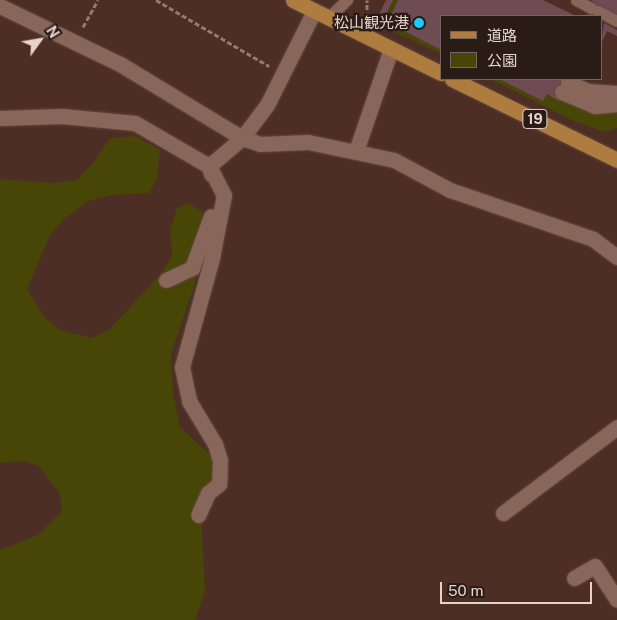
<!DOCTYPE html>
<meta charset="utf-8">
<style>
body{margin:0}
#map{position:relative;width:617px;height:620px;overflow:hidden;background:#4d2e24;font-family:"Public Sans","Noto Sans JP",sans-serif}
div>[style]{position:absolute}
.green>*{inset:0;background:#474606}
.building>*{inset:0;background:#6f4c54}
.path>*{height:3px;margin-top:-1.5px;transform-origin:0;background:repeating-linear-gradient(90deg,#937970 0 5px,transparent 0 7.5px)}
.roads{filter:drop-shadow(0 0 1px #654a42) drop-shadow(0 0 1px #654a42)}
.lane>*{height:11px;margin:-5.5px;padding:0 5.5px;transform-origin:5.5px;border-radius:5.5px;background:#89665a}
.street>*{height:15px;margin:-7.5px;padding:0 7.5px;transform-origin:7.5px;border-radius:7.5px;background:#89665a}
.primary>*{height:15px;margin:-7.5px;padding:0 7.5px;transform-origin:7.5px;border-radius:7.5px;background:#ae7c3f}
.dots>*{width:14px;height:14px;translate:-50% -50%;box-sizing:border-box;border:2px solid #291b16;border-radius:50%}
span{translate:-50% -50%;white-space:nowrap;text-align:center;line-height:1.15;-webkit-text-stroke:4.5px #291b16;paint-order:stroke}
.shield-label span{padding:1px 4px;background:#291b16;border:1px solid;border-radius:4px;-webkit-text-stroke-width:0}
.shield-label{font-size:14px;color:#e7d3cc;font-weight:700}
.poi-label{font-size:15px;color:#e7d3cc}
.right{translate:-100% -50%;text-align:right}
.legend{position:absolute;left:440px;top:15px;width:162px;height:65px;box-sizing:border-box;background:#291b16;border:1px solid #75655f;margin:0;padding:6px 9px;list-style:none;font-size:15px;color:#e7d3cc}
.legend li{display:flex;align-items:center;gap:10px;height:25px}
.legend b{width:25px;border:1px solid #75655f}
.north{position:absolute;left:15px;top:15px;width:50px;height:50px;-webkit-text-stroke:4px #291b16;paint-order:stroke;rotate:58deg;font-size:14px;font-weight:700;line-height:20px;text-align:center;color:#e7d3cc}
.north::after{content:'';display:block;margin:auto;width:18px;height:22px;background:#e7d3cc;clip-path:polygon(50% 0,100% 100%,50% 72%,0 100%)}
.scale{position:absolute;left:440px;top:582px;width:152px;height:22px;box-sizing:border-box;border:2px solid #e7d3cc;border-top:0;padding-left:6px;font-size:15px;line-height:18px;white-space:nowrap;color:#e7d3cc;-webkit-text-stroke:4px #291b16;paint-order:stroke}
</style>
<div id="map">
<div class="green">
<div style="clip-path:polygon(393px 0,398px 0,391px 14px,400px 19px,396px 27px,441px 50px,441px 54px,375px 23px,378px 17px,383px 19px)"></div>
<div style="clip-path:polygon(490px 79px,499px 79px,543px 101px,547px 94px,581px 108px,617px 111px,617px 128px,604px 132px,572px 120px)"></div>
<div style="clip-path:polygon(135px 136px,160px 150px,157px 179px,149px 193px,111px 195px,88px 201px,64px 219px,50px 235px,27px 289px,45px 318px,62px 331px,92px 338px,110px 329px,162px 272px,172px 256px,170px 230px,177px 208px,190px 203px,203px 213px,203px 238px,194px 286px,171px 354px,173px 393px,180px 427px,226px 470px,230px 478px,212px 496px,201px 513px,205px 591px,195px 620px,0 620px,0 550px,38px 535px,62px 511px,60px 494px,39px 466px,25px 461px,0 463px,0 179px,53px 183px,77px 180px,95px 161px,110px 138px)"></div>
</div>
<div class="building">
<div style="clip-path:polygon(386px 0,393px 0,383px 20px,378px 17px)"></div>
<div style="clip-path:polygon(398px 0,543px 0,576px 16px,441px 16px,441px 50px,396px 27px,400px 19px,391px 15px)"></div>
<div style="clip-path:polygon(591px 0,617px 0,617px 17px,599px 8px,596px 16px,587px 16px,594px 2px)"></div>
<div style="clip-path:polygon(604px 23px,617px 30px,617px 36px,607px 31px,601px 44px)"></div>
<div style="clip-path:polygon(499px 79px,569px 79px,558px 101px,547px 94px,543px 101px)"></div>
</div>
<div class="path">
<div style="left:156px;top:0;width:131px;rotate:30.3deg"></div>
<div style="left:367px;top:17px;width:17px;rotate:-90deg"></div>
<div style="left:83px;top:27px;width:31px;rotate:-61deg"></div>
</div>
<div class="roads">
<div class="lane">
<div style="left:576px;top:0;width:17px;rotate:28deg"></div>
<div style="left:598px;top:11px;width:21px;rotate:28deg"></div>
<div style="left:327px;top:19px;width:28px;rotate:-44deg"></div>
</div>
<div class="street">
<div style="left:0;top:6px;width:133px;rotate:25.8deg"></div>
<div style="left:120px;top:64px;width:143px;rotate:31.2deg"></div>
<div style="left:242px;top:138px;width:19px;rotate:18deg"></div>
<div style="left:260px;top:144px;width:48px;rotate:-2.4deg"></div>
<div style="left:308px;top:142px;width:88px;rotate:11.8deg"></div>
<div style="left:394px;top:160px;width:64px;rotate:28.2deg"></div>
<div style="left:450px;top:190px;width:151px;rotate:18.9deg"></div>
<div style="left:593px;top:239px;width:30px;rotate:37deg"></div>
<div style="left:568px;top:82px;width:21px;rotate:25deg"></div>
<div style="left:587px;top:91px;width:30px;rotate:4deg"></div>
<div style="left:562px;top:92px;width:36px;rotate:23deg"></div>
<div style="left:595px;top:106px;width:22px;rotate:-5deg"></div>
<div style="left:0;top:118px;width:62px;rotate:-1.8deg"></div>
<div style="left:62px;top:116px;width:73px;rotate:5.5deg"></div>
<div style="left:135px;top:123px;width:86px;rotate:30.2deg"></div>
<div style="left:209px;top:166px;width:33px;rotate:63deg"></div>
<div style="left:224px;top:195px;width:64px;rotate:100.8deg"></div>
<div style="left:212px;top:258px;width:113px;rotate:105.4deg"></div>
<div style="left:182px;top:367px;width:35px;rotate:78deg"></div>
<div style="left:189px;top:401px;width:50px;rotate:58.8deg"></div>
<div style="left:215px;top:444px;width:17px;rotate:73deg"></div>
<div style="left:220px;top:460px;width:24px;rotate:92deg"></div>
<div style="left:219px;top:484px;width:14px;rotate:141deg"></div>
<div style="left:208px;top:493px;width:24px;rotate:114deg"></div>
<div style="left:356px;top:151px;width:108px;rotate:-71.1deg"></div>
<div style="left:211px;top:174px;width:8px;rotate:-104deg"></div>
<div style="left:209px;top:166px;width:43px;rotate:-40.3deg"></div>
<div style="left:242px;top:138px;width:41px;rotate:-52.9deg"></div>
<div style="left:267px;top:105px;width:105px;rotate:-63.4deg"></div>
<div style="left:166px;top:280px;width:29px;rotate:-25deg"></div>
<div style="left:192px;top:268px;width:55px;rotate:-69.9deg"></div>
<div style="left:503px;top:513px;width:143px;rotate:-37deg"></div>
<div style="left:574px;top:578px;width:24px;rotate:-30deg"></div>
<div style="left:595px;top:566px;width:40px;rotate:57.1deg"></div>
</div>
<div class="primary">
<div style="left:293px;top:0;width:165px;rotate:26.3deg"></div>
<div style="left:452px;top:79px;width:184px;rotate:26.1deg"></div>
</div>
</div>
<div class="dots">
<div style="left:419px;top:23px;background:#1dc9fc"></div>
</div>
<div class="shield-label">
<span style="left:535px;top:119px">19</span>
</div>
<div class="poi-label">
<span class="right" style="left:409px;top:23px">松山観光港</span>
</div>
<ul class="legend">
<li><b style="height:6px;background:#ae7c3f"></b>道路</li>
<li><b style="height:14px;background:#474606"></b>公園</li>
</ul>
<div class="north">N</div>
<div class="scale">50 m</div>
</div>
